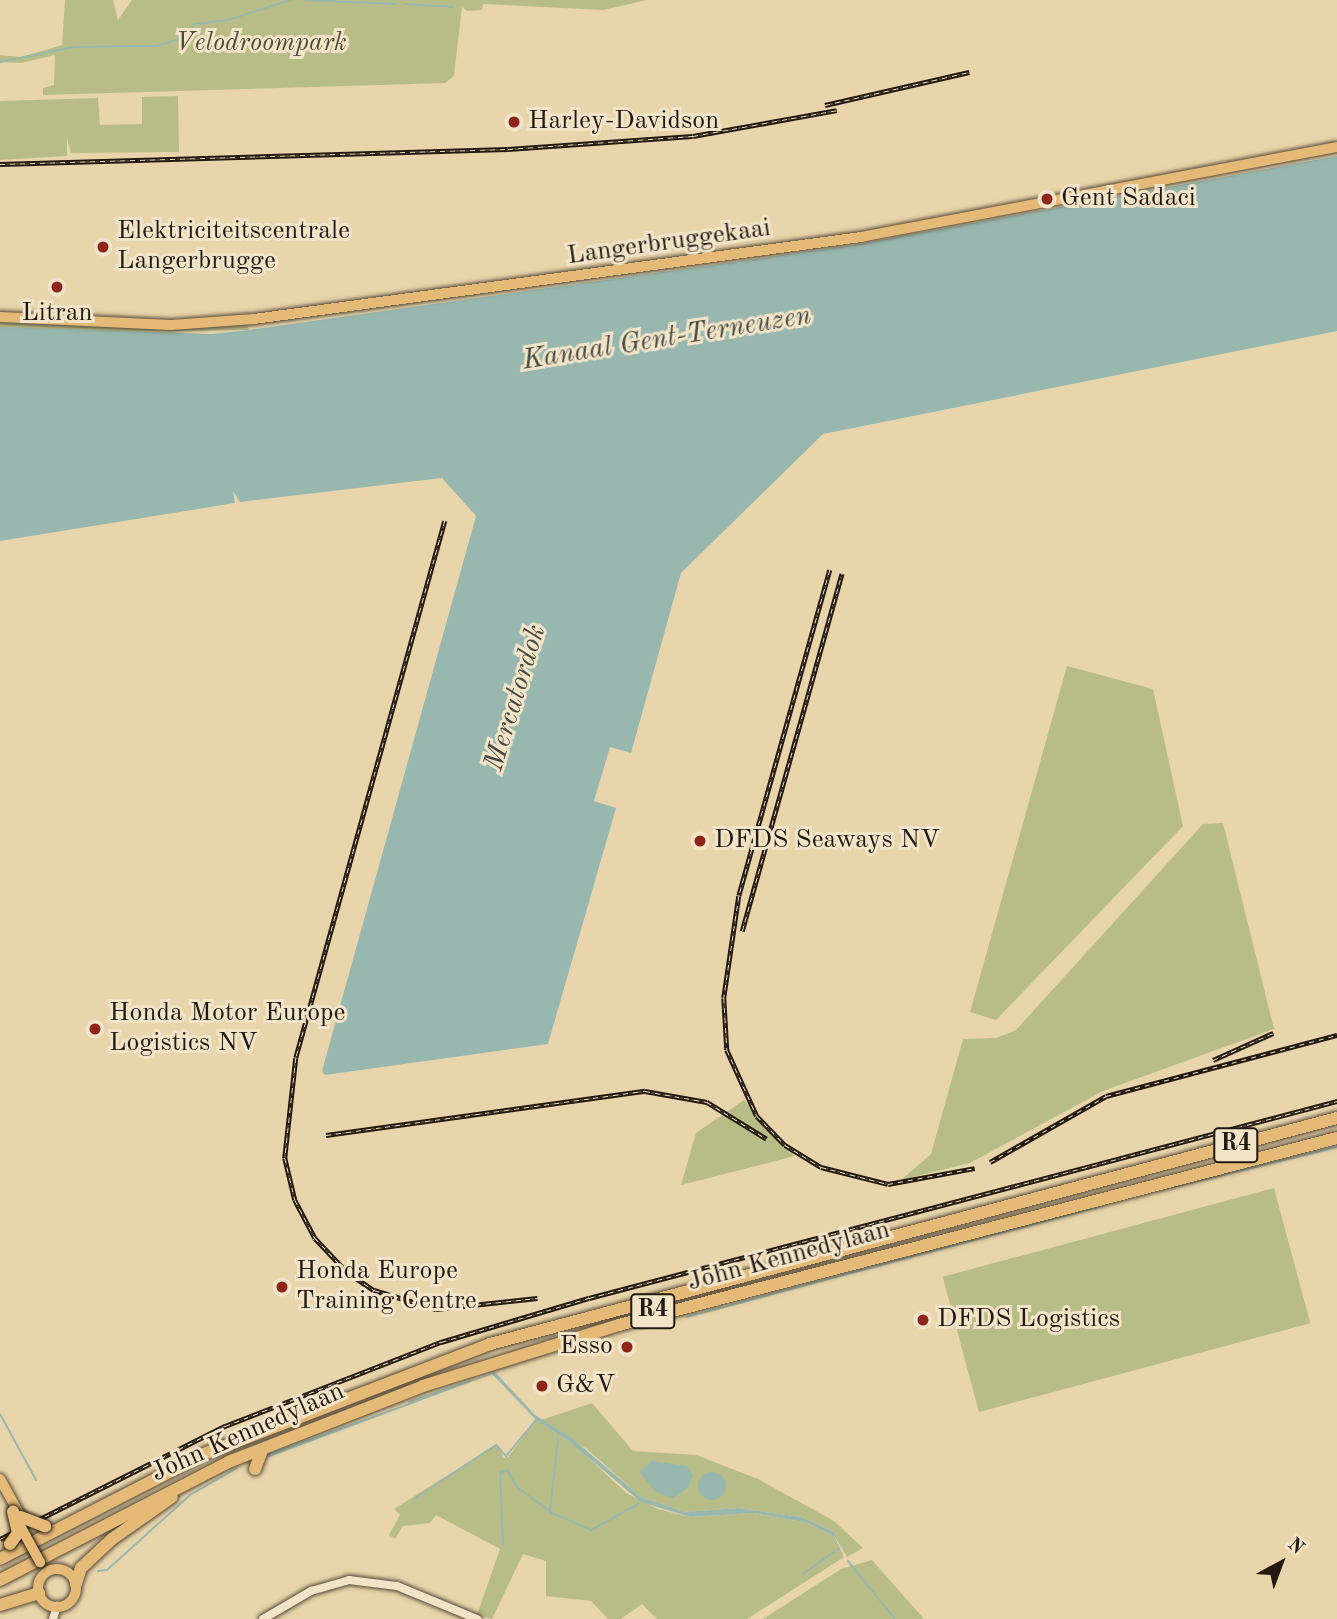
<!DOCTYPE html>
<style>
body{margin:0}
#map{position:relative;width:1337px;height:1619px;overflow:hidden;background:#e9d5ab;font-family:"Old Standard TT",serif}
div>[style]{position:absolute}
.green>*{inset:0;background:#b8bd88;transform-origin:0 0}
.water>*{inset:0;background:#98b8af}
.round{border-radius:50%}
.stream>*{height:2px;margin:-1px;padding:0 1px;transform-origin:1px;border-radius:1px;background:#98b8af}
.roads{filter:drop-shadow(0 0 2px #544838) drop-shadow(0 0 2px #544838)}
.minor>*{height:8px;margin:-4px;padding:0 4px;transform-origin:4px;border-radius:4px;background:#f1e4c8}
.major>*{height:10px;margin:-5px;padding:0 5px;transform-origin:5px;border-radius:5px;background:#e4ba76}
.major>.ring{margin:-5px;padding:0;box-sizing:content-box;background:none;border:10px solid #e4ba76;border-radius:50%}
.highway>*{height:12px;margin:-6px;padding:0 6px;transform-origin:6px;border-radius:6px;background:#e4ba76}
.rail>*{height:4.5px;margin-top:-2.25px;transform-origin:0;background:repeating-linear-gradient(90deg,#f1e4c8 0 5px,#231911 0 10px);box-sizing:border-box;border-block:2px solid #231911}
.bridges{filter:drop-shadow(0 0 2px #231911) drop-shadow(0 0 2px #231911)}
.major-bridge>*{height:10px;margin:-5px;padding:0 5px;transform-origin:5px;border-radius:5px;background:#e4ba76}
.highway-bridge>*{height:12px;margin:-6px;padding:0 6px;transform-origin:6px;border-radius:6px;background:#e4ba76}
.dots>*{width:19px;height:19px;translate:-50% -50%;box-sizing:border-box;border:4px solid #f1e4c8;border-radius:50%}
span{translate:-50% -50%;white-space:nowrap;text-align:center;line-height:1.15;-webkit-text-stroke:6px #f1e4c8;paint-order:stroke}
.shield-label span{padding:2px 5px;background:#f1e4c8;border:2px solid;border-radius:5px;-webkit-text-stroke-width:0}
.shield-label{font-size:24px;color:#231911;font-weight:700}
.park-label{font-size:26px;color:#504a35;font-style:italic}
.poi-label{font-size:26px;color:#231911}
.left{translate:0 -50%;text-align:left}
.right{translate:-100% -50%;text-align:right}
.street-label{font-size:26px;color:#231911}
.water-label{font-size:28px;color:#464940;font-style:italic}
.north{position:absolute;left:1246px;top:1528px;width:70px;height:70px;-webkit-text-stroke:5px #f1e4c8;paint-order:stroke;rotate:41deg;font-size:19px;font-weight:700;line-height:28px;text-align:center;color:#231911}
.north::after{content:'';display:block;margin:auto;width:24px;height:32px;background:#231911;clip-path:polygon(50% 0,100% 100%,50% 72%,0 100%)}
</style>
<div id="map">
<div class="green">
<div style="clip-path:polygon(65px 0,113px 0,118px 20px,132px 0,647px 0,603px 10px,483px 4px,482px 10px,467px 11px,462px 7px,454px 76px,445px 83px,43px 95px,43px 88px,54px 85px,55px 55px,21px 63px,0 62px,0 55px,21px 57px,62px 45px)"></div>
<div style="clip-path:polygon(178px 96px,179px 152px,71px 153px,67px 138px,67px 156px,0 160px,0 101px,98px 98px,100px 125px,142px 124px,142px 97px)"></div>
<div style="clip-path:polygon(0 322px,171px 330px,247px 325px,249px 330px,98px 332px,0 327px)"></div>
<div style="clip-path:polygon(1067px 666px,1153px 689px,1183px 826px,996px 1020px,970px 1012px)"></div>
<div style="clip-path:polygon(1223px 823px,1274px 1029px,1103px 1091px,970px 1163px,901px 1180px,931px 1154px,963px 1039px,996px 1038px,1016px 1030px,1203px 824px)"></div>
<div style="clip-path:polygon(744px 1100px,795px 1156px,681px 1185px,696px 1133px)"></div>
<div style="left:1274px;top:1188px;width:140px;height:343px;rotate:75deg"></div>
<div style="clip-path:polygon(592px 1403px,633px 1451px,696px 1455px,758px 1479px,834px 1521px,863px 1548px,847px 1557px,834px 1532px,801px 1517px,738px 1508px,685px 1512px,641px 1497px,587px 1449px,541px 1420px)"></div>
<div style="clip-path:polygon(536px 1420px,575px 1445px,626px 1493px,658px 1509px,690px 1517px,754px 1513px,808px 1523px,835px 1537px,844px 1557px,747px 1619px,657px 1619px,642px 1604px,621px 1619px,608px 1619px,591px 1601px,546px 1596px,546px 1561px,523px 1554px,492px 1619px,477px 1615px,500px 1549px,436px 1515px,430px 1523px,403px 1526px,395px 1539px,389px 1535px,400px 1515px,394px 1509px,497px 1444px,504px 1458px,508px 1457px)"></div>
<div style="clip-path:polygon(872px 1560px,924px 1619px,763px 1619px,841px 1569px)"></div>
</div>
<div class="water">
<div style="clip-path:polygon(1337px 156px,1337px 331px,823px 434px,681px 573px,631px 753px,610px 747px,594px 801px,616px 808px,548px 1044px,325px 1075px,322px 1071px,476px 516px,442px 478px,240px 502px,233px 491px,235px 503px,0 541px,0 327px,211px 334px,249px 330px,854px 245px)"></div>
<div style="clip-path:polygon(495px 1372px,535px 1415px,573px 1439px,641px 1497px,685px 1512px,738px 1508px,801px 1517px,834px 1532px,846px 1555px,835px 1537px,808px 1523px,754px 1513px,690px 1517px,641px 1502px,570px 1442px,536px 1420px,492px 1374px,267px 1458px,265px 1455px)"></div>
<div style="clip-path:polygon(651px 1461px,687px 1466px,693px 1475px,689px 1487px,673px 1498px,655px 1492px,640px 1472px)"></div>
<div class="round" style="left:698px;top:1472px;width:28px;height:28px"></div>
</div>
<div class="stream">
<div style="left:306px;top:0;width:90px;rotate:2.5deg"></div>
<div style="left:405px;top:4px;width:48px;rotate:3.6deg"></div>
<div style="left:0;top:62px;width:75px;rotate:-11.6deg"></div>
<div style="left:73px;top:47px;width:84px;rotate:-0.7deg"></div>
<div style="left:157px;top:46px;width:22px;rotate:-18deg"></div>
<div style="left:178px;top:39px;width:23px;rotate:-41deg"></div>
<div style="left:195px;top:24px;width:33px;rotate:-7deg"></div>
<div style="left:228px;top:20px;width:65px;rotate:-17.9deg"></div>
<div style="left:1161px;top:1190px;width:181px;rotate:-13.7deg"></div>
<div style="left:687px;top:1317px;width:430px;rotate:-15deg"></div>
<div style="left:409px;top:1402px;width:65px;rotate:-19deg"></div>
<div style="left:0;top:1414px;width:75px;rotate:61.4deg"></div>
<div style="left:414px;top:1499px;width:98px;rotate:-33.4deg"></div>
<div style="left:496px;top:1445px;width:15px;rotate:48deg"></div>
<div style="left:506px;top:1456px;width:47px;rotate:-50.2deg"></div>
<div style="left:550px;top:1512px;width:45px;rotate:23.7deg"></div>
<div style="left:591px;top:1530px;width:54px;rotate:-29deg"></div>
<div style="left:503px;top:1544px;width:71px;rotate:-92.4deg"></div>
<div style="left:500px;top:1473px;width:8px;rotate:-23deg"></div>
<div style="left:507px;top:1470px;width:21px;rotate:59deg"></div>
<div style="left:518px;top:1488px;width:39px;rotate:36deg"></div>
<div style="left:550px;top:1511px;width:73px;rotate:-83.7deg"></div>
<div style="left:848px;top:1561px;width:75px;rotate:51deg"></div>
<div style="left:98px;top:1571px;width:9px;rotate:-6deg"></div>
<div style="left:107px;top:1570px;width:112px;rotate:-42.1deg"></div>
<div style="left:190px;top:1495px;width:54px;rotate:-29.9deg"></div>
<div style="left:803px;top:1574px;width:43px;rotate:-35.5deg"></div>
</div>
<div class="roads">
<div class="minor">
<div style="left:53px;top:1619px;width:14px;rotate:-73deg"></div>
<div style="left:263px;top:1619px;width:56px;rotate:-30.3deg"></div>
<div style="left:311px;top:1591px;width:40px;rotate:-16deg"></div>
<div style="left:349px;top:1580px;width:48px;rotate:7.1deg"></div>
<div style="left:397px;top:1586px;width:87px;rotate:22.4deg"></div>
</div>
<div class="major">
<div style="left:0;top:317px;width:171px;rotate:2.7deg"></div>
<div style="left:171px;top:325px;width:83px;rotate:-4.1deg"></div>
<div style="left:254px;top:319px;width:613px;rotate:-7.69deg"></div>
<div style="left:861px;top:237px;width:484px;rotate:-10.7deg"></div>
<div style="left:0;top:1479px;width:41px;rotate:60.9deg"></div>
<div class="ring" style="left:38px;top:1569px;width:28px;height:28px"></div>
</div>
<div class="highway">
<div style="left:255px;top:1469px;width:17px;rotate:-69deg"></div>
<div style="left:0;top:1559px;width:229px;rotate:-27.2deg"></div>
<div style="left:204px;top:1454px;width:306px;rotate:-21deg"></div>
<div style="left:490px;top:1344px;width:877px;rotate:-14.94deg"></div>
<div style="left:0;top:1580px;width:260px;rotate:-27.3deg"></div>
<div style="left:231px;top:1461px;width:206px;rotate:-21.3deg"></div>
<div style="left:423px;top:1386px;width:205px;rotate:-17.3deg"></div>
<div style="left:619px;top:1325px;width:742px;rotate:-14.6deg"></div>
<div style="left:76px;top:1584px;width:17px;rotate:-73deg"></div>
<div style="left:81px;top:1568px;width:42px;rotate:-43.1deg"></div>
<div style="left:112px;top:1539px;width:73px;rotate:-35deg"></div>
<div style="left:0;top:1605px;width:41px;rotate:-17.1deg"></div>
</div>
</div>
<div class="rail">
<div style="left:825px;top:105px;width:148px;rotate:-12.9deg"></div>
<div style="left:0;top:164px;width:508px;rotate:-1.69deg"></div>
<div style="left:508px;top:149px;width:185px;rotate:-4deg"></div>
<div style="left:693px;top:136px;width:146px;rotate:-10.2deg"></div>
<div style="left:445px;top:521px;width:557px;rotate:105.51deg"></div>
<div style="left:296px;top:1058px;width:101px;rotate:96.3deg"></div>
<div style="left:285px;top:1158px;width:43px;rotate:76.6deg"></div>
<div style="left:295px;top:1200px;width:43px;rotate:62.2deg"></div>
<div style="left:315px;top:1238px;width:47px;rotate:46.7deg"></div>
<div style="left:347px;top:1272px;width:32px;rotate:34deg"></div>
<div style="left:374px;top:1290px;width:65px;rotate:17deg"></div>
<div style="left:436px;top:1309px;width:102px;rotate:-6.2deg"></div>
<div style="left:830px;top:570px;width:338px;rotate:105.6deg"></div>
<div style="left:739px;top:896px;width:103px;rotate:98.4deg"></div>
<div style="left:724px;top:998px;width:52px;rotate:86.7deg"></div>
<div style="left:727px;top:1050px;width:72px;rotate:65.6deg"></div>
<div style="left:757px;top:1116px;width:40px;rotate:46deg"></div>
<div style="left:785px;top:1145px;width:42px;rotate:31.4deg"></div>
<div style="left:821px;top:1167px;width:69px;rotate:14.2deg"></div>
<div style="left:888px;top:1184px;width:88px;rotate:-10.4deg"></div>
<div style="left:742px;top:931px;width:371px;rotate:-74.4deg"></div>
<div style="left:1213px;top:1060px;width:66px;rotate:-24.2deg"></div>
<div style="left:326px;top:1135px;width:322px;rotate:-7.9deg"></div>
<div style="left:645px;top:1091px;width:63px;rotate:10.1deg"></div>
<div style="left:707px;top:1102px;width:70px;rotate:31.7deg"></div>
<div style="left:990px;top:1162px;width:133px;rotate:-29.6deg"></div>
<div style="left:1106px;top:1096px;width:239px;rotate:-14.8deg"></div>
<div style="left:0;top:1539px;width:252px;rotate:-26.7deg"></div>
<div style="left:225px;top:1426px;width:232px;rotate:-21.3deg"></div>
<div style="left:441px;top:1342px;width:154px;rotate:-16.6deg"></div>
<div style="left:589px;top:1298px;width:774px;rotate:-14.75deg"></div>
</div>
<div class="bridges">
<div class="major-bridge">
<div style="left:18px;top:1522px;width:46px;rotate:61.2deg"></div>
</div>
<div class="highway-bridge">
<div style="left:21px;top:1517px;width:26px;rotate:21deg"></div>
<div style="left:10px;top:1544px;width:14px;rotate:-54deg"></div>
<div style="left:18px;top:1533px;width:22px;rotate:-103deg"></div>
</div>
</div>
<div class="dots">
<div style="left:514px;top:122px;background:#8f2418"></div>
<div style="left:1047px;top:199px;background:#8f2418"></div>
<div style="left:103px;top:247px;background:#8f2418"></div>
<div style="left:57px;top:287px;background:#8f2418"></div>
<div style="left:700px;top:841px;background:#8f2418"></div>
<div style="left:95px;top:1029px;background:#8f2418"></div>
<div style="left:282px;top:1287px;background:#8f2418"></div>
<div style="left:923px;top:1320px;background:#8f2418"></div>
<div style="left:627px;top:1347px;background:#8f2418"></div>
<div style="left:542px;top:1386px;background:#8f2418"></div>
</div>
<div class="shield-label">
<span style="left:1236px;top:1145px">R4</span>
<span style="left:653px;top:1311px">R4</span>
</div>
<div class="park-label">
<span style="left:261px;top:44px">Velodroompark</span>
</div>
<div class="poi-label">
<span class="left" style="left:528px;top:122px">Harley-Davidson</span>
<span class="left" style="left:1061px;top:199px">Gent Sadaci</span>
<span class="left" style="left:117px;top:247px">Elektriciteitscentrale<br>Langerbrugge</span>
<span style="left:57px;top:314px">Litran</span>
<span class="left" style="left:714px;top:841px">DFDS Seaways NV</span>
<span class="left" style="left:109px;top:1029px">Honda Motor Europe<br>Logistics NV</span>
<span class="left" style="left:296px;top:1287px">Honda Europe<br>Training Centre</span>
<span class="left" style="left:937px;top:1320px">DFDS Logistics</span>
<span class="right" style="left:613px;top:1347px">Esso</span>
<span class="left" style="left:556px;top:1386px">G&amp;V</span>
</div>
<div class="street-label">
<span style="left:669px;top:243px;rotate:-8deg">Langerbruggekaai</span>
<span style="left:789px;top:1257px;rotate:-15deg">John Kennedylaan</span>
<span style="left:248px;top:1433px;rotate:-24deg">John Kennedylaan</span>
</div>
<div class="water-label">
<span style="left:667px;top:339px;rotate:-9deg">Kanaal Gent-Terneuzen</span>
<span style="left:516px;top:698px;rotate:-73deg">Mercatordok</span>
</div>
<div class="north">N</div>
</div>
